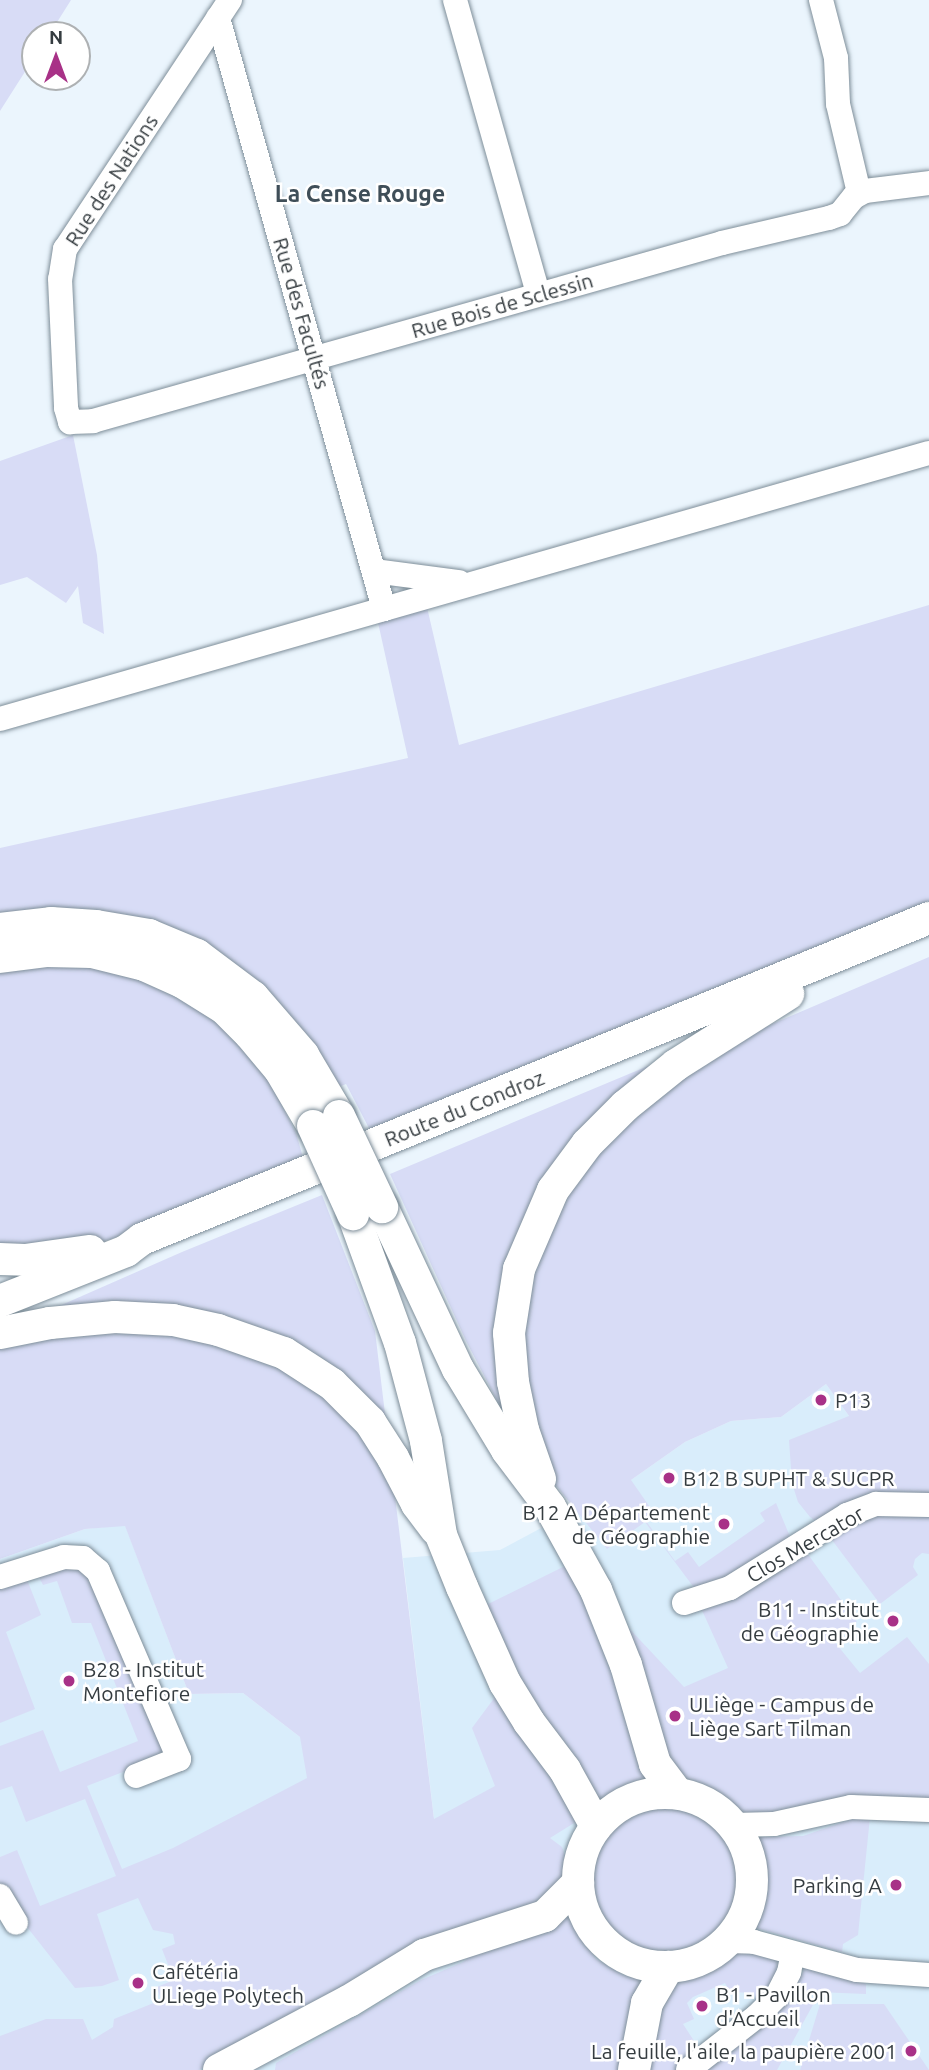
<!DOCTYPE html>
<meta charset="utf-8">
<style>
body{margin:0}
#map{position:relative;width:929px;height:2070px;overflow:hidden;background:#ebf5fd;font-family:Ubuntu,sans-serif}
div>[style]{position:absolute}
.built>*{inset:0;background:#d9edfb}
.green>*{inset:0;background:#d8dcf6}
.round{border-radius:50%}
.roads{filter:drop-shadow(0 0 2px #7e8e99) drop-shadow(0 0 2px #7e8e99)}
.minor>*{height:24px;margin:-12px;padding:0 12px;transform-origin:12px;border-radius:12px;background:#fff}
.major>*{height:32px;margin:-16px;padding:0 16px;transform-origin:16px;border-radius:16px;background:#fff}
.major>.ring{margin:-16px;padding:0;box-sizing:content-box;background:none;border:32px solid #fff;border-radius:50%}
.bridges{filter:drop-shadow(0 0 2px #7e8e99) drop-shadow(0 0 2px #7e8e99)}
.major-bridge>*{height:32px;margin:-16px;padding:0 16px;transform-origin:16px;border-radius:16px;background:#fff}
.dots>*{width:19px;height:19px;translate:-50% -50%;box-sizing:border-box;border:4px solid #fff;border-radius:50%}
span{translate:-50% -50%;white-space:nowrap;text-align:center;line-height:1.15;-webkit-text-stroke:5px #fff;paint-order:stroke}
.street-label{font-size:21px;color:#353c40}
.poi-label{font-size:21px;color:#353c40}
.left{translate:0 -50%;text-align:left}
.right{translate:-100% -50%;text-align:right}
.neighbourhood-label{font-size:23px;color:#3f4e58;font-weight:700}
.north{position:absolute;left:21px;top:21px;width:70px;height:70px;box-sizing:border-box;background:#fff;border:2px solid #aeb1b3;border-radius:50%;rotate:0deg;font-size:19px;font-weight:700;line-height:28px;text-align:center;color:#353c40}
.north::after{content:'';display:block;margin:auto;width:24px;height:32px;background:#a83187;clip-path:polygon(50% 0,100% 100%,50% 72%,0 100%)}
</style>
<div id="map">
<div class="built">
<div style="clip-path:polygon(826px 1384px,849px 1416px,929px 1505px,929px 2070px,0 2070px,0 1559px,85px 1529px,125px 1525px,189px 1694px,243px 1693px,300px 1737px,434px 1818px,403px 1558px,500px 1550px,631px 1480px,685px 1442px,731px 1421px,781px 1417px)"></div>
</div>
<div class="green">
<div style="clip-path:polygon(0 0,71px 0,49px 35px,35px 35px,35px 56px,0 111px)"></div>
<div style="clip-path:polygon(73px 435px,97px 555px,104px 634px,83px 623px,78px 586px,66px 603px,27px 577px,0 585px,0 461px)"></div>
<div style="clip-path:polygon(426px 603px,459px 745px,929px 605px,929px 908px,657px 1011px,620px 1035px,372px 1134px,346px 1084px,336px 1088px,312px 1050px,0 920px,0 848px,408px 758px,377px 618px)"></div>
<div style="clip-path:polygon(929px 957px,929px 1498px,817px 1522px,810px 1517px,798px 1502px,792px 1483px,789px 1440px,849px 1416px,826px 1384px,781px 1417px,731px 1421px,685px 1442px,631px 1480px,654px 1513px,646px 1521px,675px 1561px,688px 1552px,699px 1567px,765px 1521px,760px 1513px,776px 1503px,791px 1539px,698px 1593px,645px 1522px,607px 1549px,514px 1433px,466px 1341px,390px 1174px,703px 1043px,765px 1027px)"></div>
<div style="clip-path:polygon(89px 963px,145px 978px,193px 1003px,234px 1034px,264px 1070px,296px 1133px,304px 1161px,111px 1239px,68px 1251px,0 1252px,0 968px)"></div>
<div style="clip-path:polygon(322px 1195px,375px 1331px,434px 1819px,495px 1786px,472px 1728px,512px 1674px,484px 1606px,569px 1564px,684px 1687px,728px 1668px,701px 1608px,807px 1553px,857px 1622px,833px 1640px,860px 1673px,907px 1637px,929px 1664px,929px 1801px,766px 1818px,738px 1812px,705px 1790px,663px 1778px,637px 1784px,550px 1838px,562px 1847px,568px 1864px,561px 1889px,539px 1910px,199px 2070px,0 2070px,0 2036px,46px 2019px,83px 2019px,92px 2040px,113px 2027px,114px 2019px,161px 2000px,157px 1987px,174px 1980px,162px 1949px,175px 1944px,173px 1934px,153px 1930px,138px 1898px,97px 1914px,119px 1980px,102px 1986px,75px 1988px,27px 1927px,18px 1923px,0 1891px,0 1857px,17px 1850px,40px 1906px,116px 1876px,85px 1799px,26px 1822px,12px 1786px,0 1790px,0 1746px,43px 1730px,60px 1772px,138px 1741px,91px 1623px,72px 1623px,57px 1581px,43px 1585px,36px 1571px,88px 1567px,169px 1754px,87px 1786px,122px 1869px,173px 1848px,307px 1778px,300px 1737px,243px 1693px,189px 1694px,125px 1526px,85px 1529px,0 1559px,0 1332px,182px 1252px)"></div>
<div style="clip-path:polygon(877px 1512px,929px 1513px,929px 1554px,922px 1553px,915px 1559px,913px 1567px,918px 1575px,880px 1604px,829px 1536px)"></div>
<div style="clip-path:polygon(24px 1572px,41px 1615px,6px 1632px,35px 1709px,0 1723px,0 1583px)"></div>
<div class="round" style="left:589px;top:1802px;width:152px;height:152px"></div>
<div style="clip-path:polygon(870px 1817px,858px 1935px,843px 1944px,842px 1952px,756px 1928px,767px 1886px,759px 1837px,803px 1836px,852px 1819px)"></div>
<div style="clip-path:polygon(568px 1916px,596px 1959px,623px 1975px,650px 1982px,625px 2070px,275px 2070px,276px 2063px,421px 1980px,463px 1962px,485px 1942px)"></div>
<div style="clip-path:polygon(730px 1952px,776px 1956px,779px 1969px,776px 1986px,756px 2002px,754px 1993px,730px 1992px,725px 1983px,693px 1997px,687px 2003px,694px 2019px,683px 2024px,702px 2053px,679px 2070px,646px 2070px,653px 2015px,670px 1985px,714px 1966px)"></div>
<div style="clip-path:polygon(806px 1966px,866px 1984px,866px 1994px,793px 1991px)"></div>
<div style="clip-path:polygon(782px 2002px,814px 2003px,777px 2070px,699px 2070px)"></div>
<div style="clip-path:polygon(820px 2004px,884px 2004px,929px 2070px,800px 2070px)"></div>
</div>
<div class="roads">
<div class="minor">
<div style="left:230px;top:0;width:299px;rotate:123.5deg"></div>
<div style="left:65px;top:249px;width:30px;rotate:99deg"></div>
<div style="left:60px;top:279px;width:129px;rotate:87.3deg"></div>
<div style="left:66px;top:408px;width:15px;rotate:74deg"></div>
<div style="left:70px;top:422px;width:23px;rotate:-2deg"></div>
<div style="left:93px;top:421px;width:654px;rotate:-15.8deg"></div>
<div style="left:722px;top:243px;width:110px;rotate:-13.2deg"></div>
<div style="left:829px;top:218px;width:12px;rotate:-20deg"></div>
<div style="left:840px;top:214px;width:22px;rotate:-51deg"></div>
<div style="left:854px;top:197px;width:13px;rotate:-29deg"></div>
<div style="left:865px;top:191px;width:64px;rotate:-7.1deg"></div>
<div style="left:455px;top:0;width:305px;rotate:74.2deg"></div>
<div style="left:821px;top:0;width:60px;rotate:75.5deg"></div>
<div style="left:836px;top:58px;width:46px;rotate:87.5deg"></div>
<div style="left:838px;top:104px;width:91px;rotate:76.7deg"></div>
<div style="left:218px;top:18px;width:614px;rotate:74.31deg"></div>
<div style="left:374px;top:571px;width:86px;rotate:7.4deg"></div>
<div style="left:0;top:719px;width:966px;rotate:-15.98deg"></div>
<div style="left:0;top:1577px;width:67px;rotate:-17.4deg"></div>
<div style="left:64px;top:1557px;width:19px;rotate:3deg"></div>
<div style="left:83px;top:1558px;width:20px;rotate:41deg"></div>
<div style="left:98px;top:1571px;width:205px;rotate:66.7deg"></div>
<div style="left:179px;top:1759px;width:46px;rotate:158.4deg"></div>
<div style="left:684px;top:1603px;width:48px;rotate:-18.1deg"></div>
<div style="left:730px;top:1588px;width:138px;rotate:-32deg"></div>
<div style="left:847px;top:1515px;width:31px;rotate:-21deg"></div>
<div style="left:876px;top:1504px;width:53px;rotate:1.1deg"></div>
<div style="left:734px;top:1825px;width:40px;rotate:-1.4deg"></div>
<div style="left:774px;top:1824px;width:79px;rotate:-12.4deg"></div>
<div style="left:851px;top:1807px;width:78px;rotate:2.2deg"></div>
<div style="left:0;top:1896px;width:31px;rotate:59deg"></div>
<div style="left:729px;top:1941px;width:25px;rotate:2deg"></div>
<div style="left:754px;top:1942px;width:107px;rotate:15.2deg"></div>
<div style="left:857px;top:1970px;width:72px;rotate:4deg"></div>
<div style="left:688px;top:2070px;width:88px;rotate:-38deg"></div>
<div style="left:757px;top:2016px;width:28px;rotate:-45deg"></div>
<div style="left:777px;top:1996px;width:27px;rotate:-63deg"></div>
<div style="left:789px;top:1972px;width:19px;rotate:-78deg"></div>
</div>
<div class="major">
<div style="left:0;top:929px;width:51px;rotate:-6.7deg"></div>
<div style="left:51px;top:923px;width:45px;rotate:3.8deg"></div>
<div style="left:96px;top:926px;width:54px;rotate:9.6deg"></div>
<div style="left:149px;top:935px;width:52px;rotate:22.6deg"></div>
<div style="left:197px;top:955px;width:70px;rotate:36.9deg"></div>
<div style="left:253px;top:997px;width:77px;rotate:49.2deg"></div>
<div style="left:303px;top:1055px;width:71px;rotate:59.5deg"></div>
<div style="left:0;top:957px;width:46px;rotate:-7.4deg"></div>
<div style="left:46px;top:951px;width:46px;rotate:1.2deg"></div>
<div style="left:92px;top:952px;width:54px;rotate:14deg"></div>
<div style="left:144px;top:965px;width:42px;rotate:24.1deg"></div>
<div style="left:182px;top:982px;width:49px;rotate:31.8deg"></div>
<div style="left:224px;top:1008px;width:37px;rotate:45deg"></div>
<div style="left:250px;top:1034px;width:47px;rotate:50.2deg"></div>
<div style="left:280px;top:1070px;width:65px;rotate:59.5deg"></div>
<div style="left:382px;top:1207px;width:179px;rotate:64.9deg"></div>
<div style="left:458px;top:1369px;width:95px;rotate:58.8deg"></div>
<div style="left:507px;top:1450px;width:71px;rotate:53deg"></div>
<div style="left:550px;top:1507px;width:95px;rotate:61deg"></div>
<div style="left:596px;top:1590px;width:81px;rotate:68.2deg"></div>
<div style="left:626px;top:1665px;width:103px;rotate:73.7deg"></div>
<div style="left:655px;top:1764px;width:36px;rotate:53deg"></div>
<div style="left:353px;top:1214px;width:137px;rotate:70deg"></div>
<div style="left:400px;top:1343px;width:101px;rotate:75.1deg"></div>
<div style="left:426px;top:1441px;width:95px;rotate:80.9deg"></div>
<div style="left:441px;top:1535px;width:56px;rotate:68deg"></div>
<div style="left:462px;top:1587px;width:105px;rotate:65.9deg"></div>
<div style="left:505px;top:1683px;width:46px;rotate:58.4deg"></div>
<div style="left:529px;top:1722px;width:60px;rotate:53.1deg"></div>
<div style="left:565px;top:1770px;width:64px;rotate:61deg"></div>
<div style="left:0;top:1259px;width:25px;rotate:2deg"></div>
<div style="left:25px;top:1260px;width:66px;rotate:-7.9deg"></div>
<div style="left:0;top:1301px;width:136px;rotate:-21.6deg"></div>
<div style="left:126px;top:1251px;width:20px;rotate:-37deg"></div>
<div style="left:142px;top:1239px;width:850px;rotate:-22.19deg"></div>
<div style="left:0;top:1333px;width:51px;rotate:-11.3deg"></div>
<div style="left:50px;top:1323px;width:65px;rotate:-5.3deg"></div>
<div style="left:115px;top:1317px;width:58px;rotate:3deg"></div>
<div style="left:173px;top:1320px;width:46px;rotate:12.5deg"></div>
<div style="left:218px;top:1330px;width:70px;rotate:19.2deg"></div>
<div style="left:284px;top:1353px;width:57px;rotate:32.9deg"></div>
<div style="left:332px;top:1384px;width:54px;rotate:45deg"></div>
<div style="left:370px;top:1422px;width:43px;rotate:57.4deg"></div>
<div style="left:393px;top:1458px;width:52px;rotate:62.4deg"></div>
<div style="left:417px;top:1504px;width:31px;rotate:53deg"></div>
<div style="left:540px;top:1479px;width:52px;rotate:-109.1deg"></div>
<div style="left:523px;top:1430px;width:49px;rotate:-101.8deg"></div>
<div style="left:513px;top:1382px;width:49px;rotate:-94.7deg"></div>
<div style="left:509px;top:1333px;width:65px;rotate:-81.1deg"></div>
<div style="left:519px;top:1269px;width:86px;rotate:-66.7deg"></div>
<div style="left:553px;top:1190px;width:57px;rotate:-53.5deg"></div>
<div style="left:587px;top:1144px;width:54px;rotate:-45deg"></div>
<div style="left:625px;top:1106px;width:65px;rotate:-38.8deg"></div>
<div style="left:676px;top:1065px;width:133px;rotate:-32.4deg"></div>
<div class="ring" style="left:578px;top:1793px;width:142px;height:142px"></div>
<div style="left:219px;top:2070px;width:147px;rotate:-28deg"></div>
<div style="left:349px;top:2001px;width:88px;rotate:-31.5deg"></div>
<div style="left:424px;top:1955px;width:127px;rotate:-17.9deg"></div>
<div style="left:545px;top:1916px;width:47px;rotate:-45deg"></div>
<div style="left:634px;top:2070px;width:68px;rotate:-79deg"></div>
<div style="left:647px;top:2003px;width:42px;rotate:-59.7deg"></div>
</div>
</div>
<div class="bridges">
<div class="major-bridge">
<div style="left:339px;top:1116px;width:101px;rotate:64.7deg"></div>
<div style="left:313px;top:1126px;width:97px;rotate:65.6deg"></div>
</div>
</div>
<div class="dots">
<div style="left:821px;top:1400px;background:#a83187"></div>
<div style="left:669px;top:1478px;background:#a83187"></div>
<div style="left:724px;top:1524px;background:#a83187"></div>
<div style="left:893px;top:1621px;background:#a83187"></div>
<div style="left:69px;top:1681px;background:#a83187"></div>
<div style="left:675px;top:1716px;background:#a83187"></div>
<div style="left:896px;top:1885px;background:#a83187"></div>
<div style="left:138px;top:1983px;background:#a83187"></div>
<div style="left:702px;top:2006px;background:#a83187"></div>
<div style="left:911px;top:2051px;background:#a83187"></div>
</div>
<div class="street-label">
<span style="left:111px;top:180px;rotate:-57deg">Rue des Nations</span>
<span style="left:502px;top:305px;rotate:-16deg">Rue Bois de Sclessin</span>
<span style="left:302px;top:313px;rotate:74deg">Rue des Facultés</span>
<span style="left:464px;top:1108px;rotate:-22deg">Route du Condroz</span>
<span style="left:805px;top:1544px;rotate:-30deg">Clos Mercator</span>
</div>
<div class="poi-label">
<span class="left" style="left:835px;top:1400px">P13</span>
<span class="left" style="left:683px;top:1478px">B12 B SUPHT &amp; SUCPR</span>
<span class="right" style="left:710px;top:1524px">B12 A Département<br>de Géographie</span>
<span class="right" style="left:879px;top:1621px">B11 - Institut<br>de Géographie</span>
<span class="left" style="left:83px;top:1681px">B28 - Institut<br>Montefiore</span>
<span class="left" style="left:689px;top:1716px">ULiège - Campus de<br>Liège Sart Tilman</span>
<span class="right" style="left:882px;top:1885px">Parking A</span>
<span class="left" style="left:152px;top:1983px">Cafétéria<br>ULiege Polytech</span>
<span class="left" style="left:716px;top:2006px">B1 - Pavillon<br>d'Accueil</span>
<span class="right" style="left:897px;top:2051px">La feuille, l'aile, la paupière 2001</span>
</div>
<div class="neighbourhood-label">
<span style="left:360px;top:194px">La Cense Rouge</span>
</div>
<div class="north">N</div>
</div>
